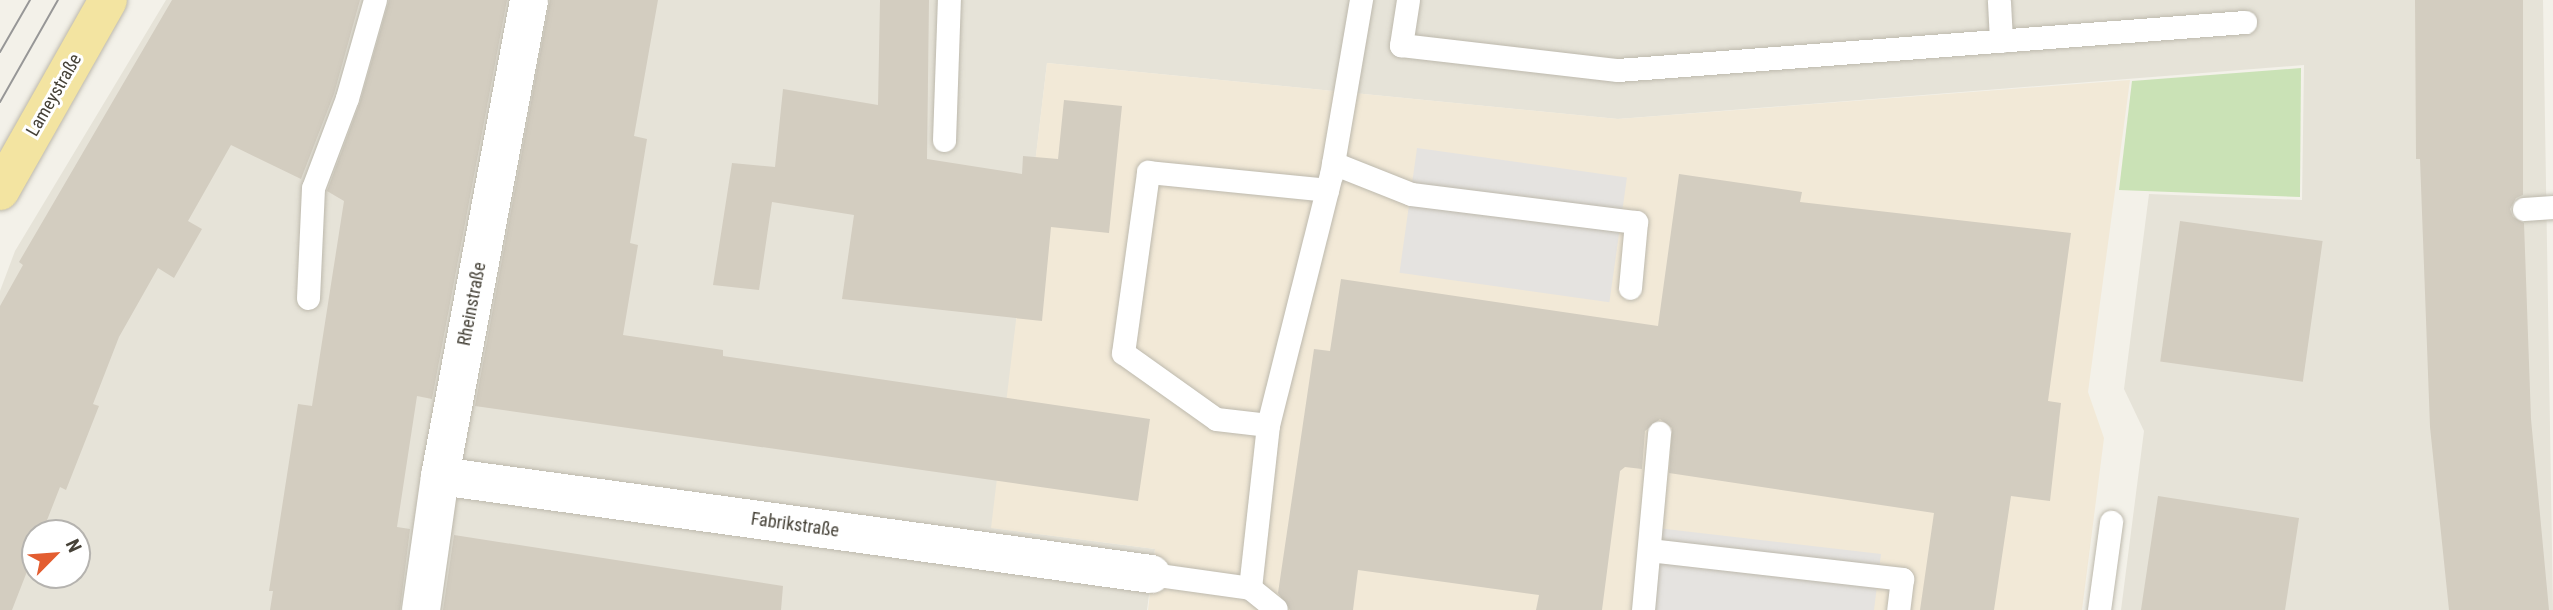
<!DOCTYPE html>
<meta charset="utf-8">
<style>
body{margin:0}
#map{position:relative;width:2553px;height:610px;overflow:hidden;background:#f3f1e9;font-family:"Roboto Condensed",sans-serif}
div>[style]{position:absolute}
.residential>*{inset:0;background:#e6e3d8}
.commercial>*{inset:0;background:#f2e9d7}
.green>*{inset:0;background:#cae2b6}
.parking>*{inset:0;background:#e5e3e0;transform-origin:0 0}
.building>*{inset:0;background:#d3cdc0;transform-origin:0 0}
.roads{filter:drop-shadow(0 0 2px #bdb9ad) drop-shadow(0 0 2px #bdb9ad)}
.service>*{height:23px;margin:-11.5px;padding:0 11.5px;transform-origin:11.5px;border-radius:11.5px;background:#fff}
.minor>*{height:38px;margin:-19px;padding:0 19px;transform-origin:19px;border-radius:19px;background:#fff}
.primary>*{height:38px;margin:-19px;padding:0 19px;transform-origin:19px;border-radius:19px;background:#f3e4a1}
.tram>*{height:2px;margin:-1px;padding:0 1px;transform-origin:1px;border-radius:1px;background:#979797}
span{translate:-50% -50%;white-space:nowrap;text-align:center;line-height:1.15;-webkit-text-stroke:6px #fff;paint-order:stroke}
.street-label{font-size:18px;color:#464238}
.north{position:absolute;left:21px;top:519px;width:70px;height:70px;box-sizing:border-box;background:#fff;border:2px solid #b5b3af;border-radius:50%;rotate:65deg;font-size:19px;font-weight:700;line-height:28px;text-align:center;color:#464238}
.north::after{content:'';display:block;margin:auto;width:24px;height:32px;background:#e35d30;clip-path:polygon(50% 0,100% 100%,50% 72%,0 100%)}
</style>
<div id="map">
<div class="residential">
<div style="clip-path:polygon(evenodd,166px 0,2543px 0,2553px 610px,2121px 610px,2144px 431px,2124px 389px,2149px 194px,2302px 200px,2304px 65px,1618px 119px,1047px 63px,992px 528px,1155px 549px,1147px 610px,0 610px,0 291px,15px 251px,166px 0,35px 533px,77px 533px,77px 575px,35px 575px,35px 533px)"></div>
</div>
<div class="commercial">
<div style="clip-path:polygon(1047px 63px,1618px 119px,2130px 80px,2088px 392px,2104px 438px,2082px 610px,1148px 610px,1155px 549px,991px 528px)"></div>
</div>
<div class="green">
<div style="clip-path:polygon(2301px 68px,2300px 197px,2119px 190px,2132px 81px)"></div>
</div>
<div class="parking">
<div style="left:1417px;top:148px;width:212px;height:126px;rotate:8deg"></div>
<div style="clip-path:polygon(1657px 528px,1881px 554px,1874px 610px,1648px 610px)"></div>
</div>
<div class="building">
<div style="clip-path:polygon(172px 0,360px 0,334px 94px,301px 179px,231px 145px,188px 221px,202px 229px,174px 278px,158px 268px,119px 337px,93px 404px,99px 406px,66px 490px,60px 487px,42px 533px,35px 533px,35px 551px,12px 610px,0 610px,0 306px,23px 265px,19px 262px)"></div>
<div style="clip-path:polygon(389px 0,507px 0,432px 399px,417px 396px,397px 527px,410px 529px,400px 610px,270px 610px,273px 591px,269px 591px,298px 404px,312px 406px,344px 201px,327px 191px,360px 102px)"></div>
<div style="clip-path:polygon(550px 0,658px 0,634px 136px,647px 139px,630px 243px,638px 245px,623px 335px,723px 350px,723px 356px,1150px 419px,1138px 501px,475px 406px)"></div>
<div style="clip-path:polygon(880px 0,929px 0,927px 159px,1022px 174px,1023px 156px,1058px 159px,1064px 100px,1122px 106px,1109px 233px,1051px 227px,1042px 321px,842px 299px,854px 215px,772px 202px,759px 290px,713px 285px,732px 163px,775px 167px,783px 89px,878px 105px)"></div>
<div style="clip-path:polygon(2415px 0,2523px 0,2523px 195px,2516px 198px,2510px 209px,2513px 217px,2524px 223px,2531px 419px,2549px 610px,2449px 610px,2430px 427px,2420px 159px,2416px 159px)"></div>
<div style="clip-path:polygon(1679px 174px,1802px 192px,1800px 202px,2071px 233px,2048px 401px,2061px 403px,2050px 501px,2011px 496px,1994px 610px,1920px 610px,1934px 513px,1669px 473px,1672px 428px,1660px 419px,1645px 431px,1642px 469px,1625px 467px,1620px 471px,1602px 610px,1536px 610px,1539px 595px,1358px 570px,1353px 610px,1290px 610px,1278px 593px,1314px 349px,1330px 351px,1341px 279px,1658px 326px)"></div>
<div style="left:2180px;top:221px;width:144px;height:142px;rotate:8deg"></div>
<div style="clip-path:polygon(2158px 496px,2299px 518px,2285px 610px,2141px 610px)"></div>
<div style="clip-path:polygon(454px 535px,783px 586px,781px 610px,443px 610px)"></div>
</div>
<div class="roads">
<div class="service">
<div style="left:1408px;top:0;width:46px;rotate:98.8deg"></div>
<div style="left:1401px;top:45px;width:218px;rotate:6.6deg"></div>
<div style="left:1618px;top:70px;width:629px;rotate:-4.38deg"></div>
<div style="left:1999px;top:2px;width:39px;rotate:87deg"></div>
<div style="left:944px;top:140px;width:140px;rotate:-88deg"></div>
<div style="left:1333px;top:163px;width:84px;rotate:21.7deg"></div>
<div style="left:1411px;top:194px;width:227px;rotate:7.1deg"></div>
<div style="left:1636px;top:222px;width:66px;rotate:95.2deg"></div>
<div style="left:2524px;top:209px;width:29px;rotate:-4deg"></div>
<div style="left:308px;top:298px;width:110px;rotate:-87.4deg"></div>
<div style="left:313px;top:188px;width:96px;rotate:-69.3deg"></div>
<div style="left:347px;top:98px;width:102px;rotate:-74.1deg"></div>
<div style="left:1268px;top:425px;width:52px;rotate:-173.4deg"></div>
<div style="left:1216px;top:419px;width:114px;rotate:-144.6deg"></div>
<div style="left:1123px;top:353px;width:183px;rotate:-82.1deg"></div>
<div style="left:1148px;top:172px;width:180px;rotate:5.7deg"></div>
<div style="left:1649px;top:550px;width:255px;rotate:6.5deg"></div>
<div style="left:1902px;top:579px;width:31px;rotate:97deg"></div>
<div style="left:1151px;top:574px;width:100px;rotate:8deg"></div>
<div style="left:1250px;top:588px;width:33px;rotate:39deg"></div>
<div style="left:1250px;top:588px;width:164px;rotate:-83.7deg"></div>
<div style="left:1268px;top:425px;width:258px;rotate:-75.9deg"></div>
<div style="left:1331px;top:175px;width:178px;rotate:-80.3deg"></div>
<div style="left:1643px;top:610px;width:178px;rotate:-84.8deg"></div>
<div style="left:2099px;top:610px;width:89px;rotate:-82.2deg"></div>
</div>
<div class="minor">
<div style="left:440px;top:476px;width:718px;rotate:7.85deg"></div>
<div style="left:421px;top:610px;width:135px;rotate:-81.9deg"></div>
<div style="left:440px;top:476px;width:484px;rotate:-79.4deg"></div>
</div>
<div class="primary">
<div style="left:0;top:191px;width:219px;rotate:-60.5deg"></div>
</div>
</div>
<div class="tram">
<div style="left:0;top:52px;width:60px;rotate:-60deg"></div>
<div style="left:0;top:102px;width:117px;rotate:-60.4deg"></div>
</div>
<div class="street-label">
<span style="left:54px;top:95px;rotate:-60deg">Lameystraße</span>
<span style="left:472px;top:304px;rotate:-79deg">Rheinstraße</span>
<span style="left:795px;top:525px;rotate:8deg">Fabrikstraße</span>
</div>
<div class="north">N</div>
</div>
